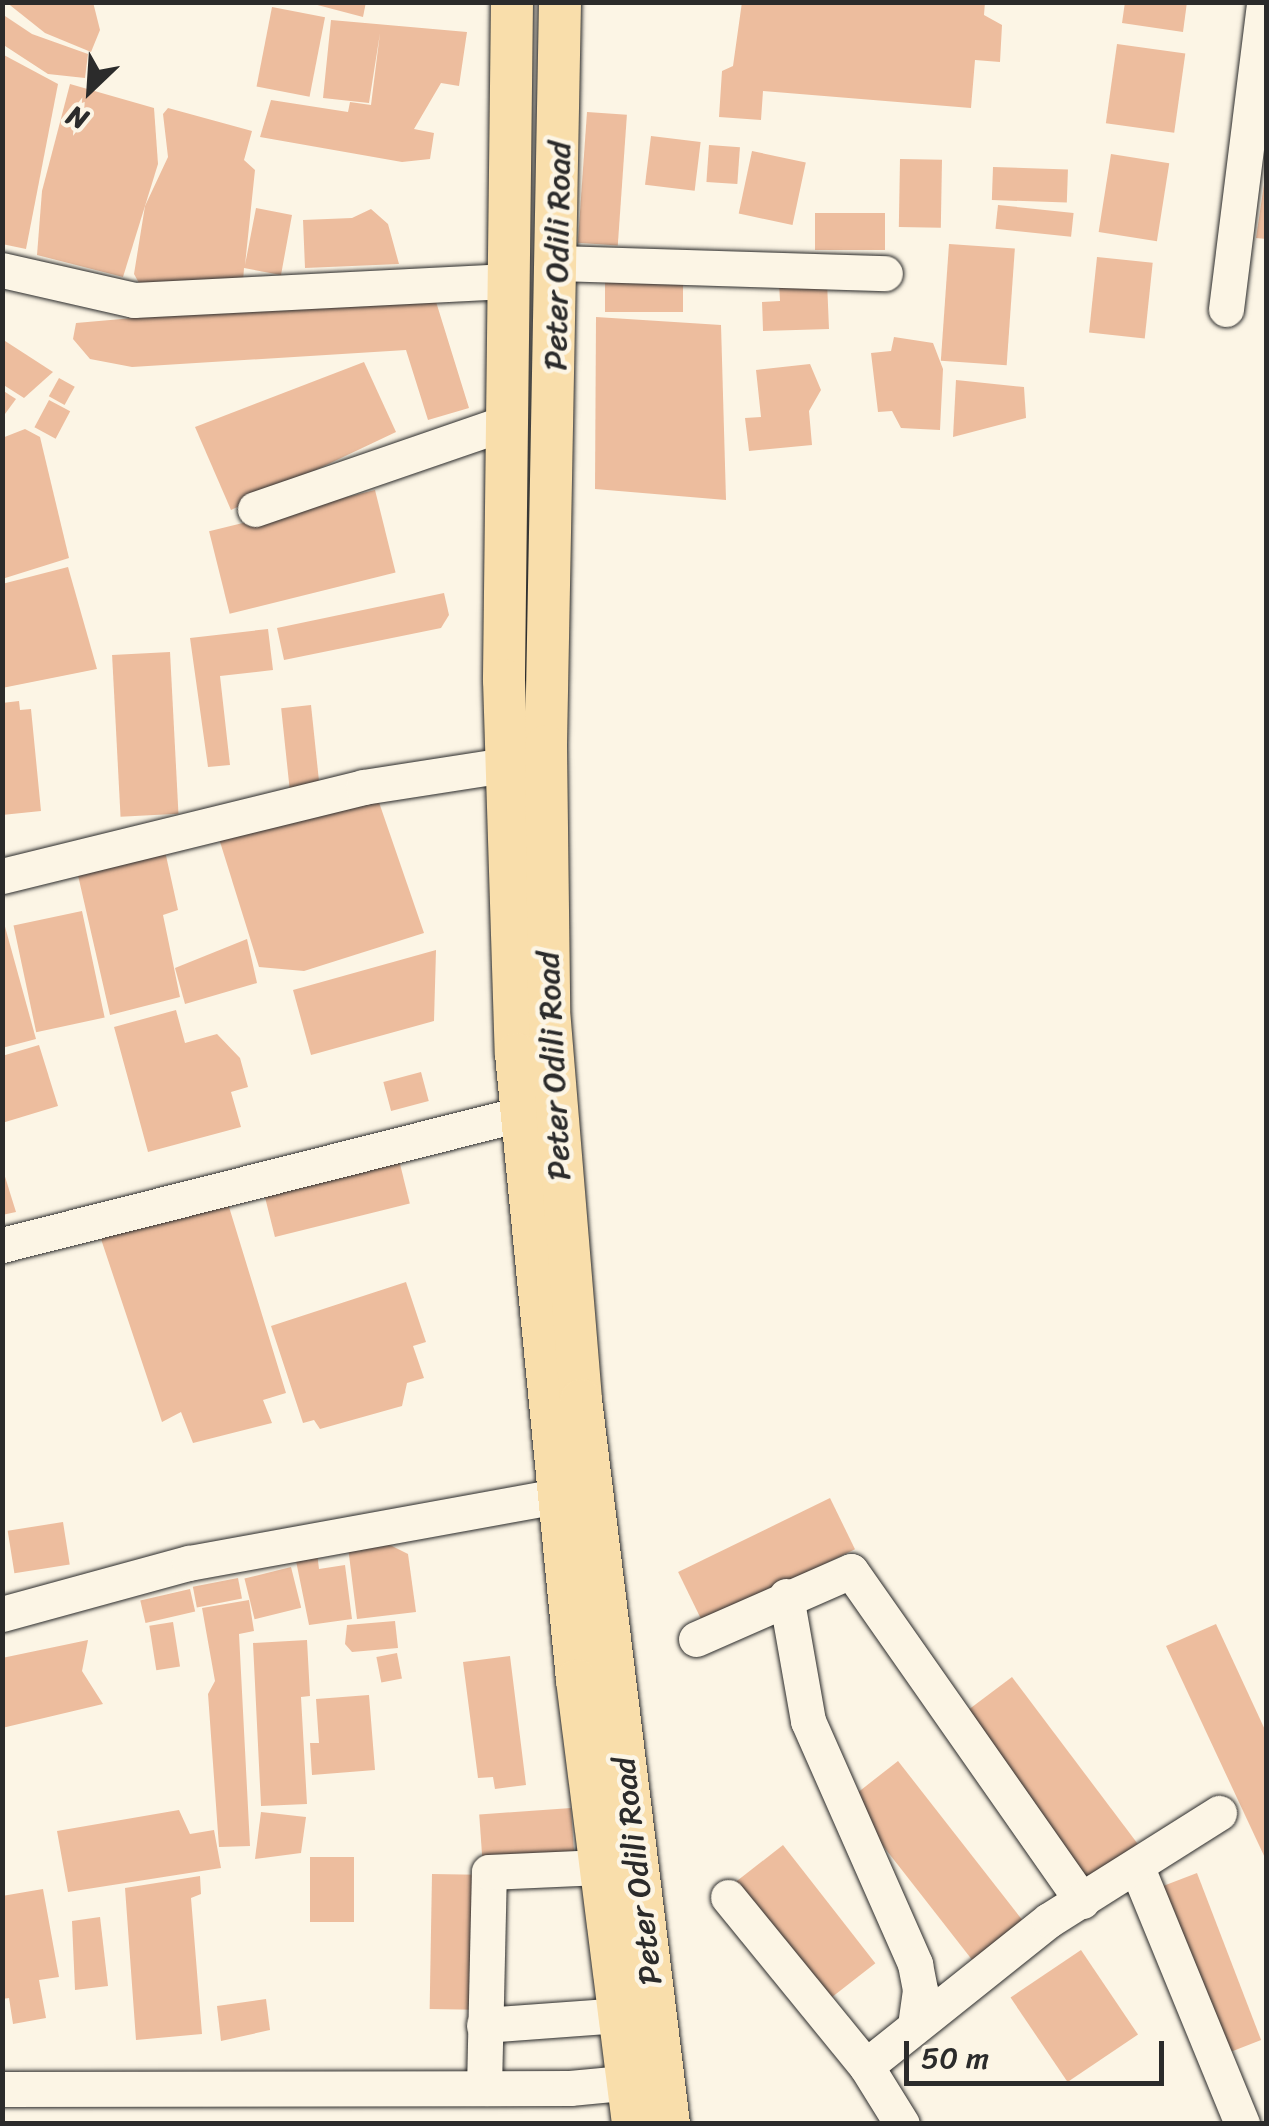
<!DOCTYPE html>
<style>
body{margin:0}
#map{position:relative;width:1269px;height:2126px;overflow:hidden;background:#fcf5e5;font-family:Sriracha,sans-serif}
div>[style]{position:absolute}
.building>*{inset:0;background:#edbd9e;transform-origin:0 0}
.roads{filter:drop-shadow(0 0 2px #2b2b2b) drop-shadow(0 0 2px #2b2b2b)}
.minor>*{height:35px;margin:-17.5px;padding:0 17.5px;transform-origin:17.5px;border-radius:17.5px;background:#fcf5e5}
.major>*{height:42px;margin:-21px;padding:0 21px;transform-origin:21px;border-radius:21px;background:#f9deab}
span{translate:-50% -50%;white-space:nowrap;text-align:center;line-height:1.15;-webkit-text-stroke:9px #fcf5e5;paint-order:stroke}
.street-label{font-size:32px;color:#2b2b2b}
.frame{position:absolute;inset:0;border:5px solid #2b2b2b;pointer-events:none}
.north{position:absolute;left:40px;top:40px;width:100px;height:100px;-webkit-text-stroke:8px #fcf5e5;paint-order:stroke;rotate:205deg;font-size:28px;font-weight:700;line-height:40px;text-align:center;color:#2b2b2b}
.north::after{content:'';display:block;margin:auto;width:35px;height:45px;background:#2b2b2b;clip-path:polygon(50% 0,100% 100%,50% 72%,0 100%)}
.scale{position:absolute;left:904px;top:2041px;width:260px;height:45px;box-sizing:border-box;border:5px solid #2b2b2b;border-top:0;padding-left:12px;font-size:30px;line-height:35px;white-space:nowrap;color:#2b2b2b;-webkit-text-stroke:8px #fcf5e5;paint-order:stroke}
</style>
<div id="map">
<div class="building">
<div style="clip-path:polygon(6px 2px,93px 2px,100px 30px,91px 52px,45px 33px)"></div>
<div style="clip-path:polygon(306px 2px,366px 2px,363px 17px)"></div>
<div style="clip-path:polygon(742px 2px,985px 2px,984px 15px,1002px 25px,1000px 62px,975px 60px,971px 108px,763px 91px,761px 120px,719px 117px,722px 71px,733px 66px)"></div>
<div style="clip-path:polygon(1125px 2px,1187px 2px,1183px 32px,1122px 23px)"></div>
<div style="left:272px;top:7px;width:54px;height:81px;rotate:11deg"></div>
<div style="clip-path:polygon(2px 14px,32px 34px,88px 54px,85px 78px,48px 74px,2px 44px)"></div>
<div style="clip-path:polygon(331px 20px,467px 32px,459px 86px,441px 83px,414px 129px,434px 133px,430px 159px,402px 162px,260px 137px,271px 100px,348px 112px,350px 102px,371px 105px,380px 33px,369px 103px,323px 98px)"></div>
<div style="left:1117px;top:44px;width:69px;height:80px;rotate:8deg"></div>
<div style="clip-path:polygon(2px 54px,58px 84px,26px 249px,2px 244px)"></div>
<div style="clip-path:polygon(70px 84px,154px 108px,158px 164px,123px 277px,37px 255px,42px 191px)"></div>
<div style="clip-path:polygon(168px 108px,252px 131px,244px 160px,255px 170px,245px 265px,256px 208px,292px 215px,281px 275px,244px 268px,242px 295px,139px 283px,134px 274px,145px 206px,168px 157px,163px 114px)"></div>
<div style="left:587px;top:112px;width:40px;height:131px;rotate:4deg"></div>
<div style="left:651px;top:136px;width:50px;height:49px;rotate:7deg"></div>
<div style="left:709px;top:145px;width:31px;height:37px;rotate:4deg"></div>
<div style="left:752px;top:151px;width:55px;height:64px;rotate:12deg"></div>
<div style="left:1111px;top:154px;width:59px;height:79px;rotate:9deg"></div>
<div style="left:900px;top:159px;width:42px;height:68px;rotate:1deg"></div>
<div style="left:993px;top:167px;width:75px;height:33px;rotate:2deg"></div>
<div style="clip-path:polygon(1266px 171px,1266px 239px,1256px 238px)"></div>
<div style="left:998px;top:205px;width:76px;height:24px;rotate:6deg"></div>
<div style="clip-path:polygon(371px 209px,388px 224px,399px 264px,305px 268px,303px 220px,352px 218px)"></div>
<div style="left:815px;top:213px;width:70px;height:37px"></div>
<div style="left:949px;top:244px;width:66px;height:117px;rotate:4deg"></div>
<div style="left:1097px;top:257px;width:56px;height:76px;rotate:6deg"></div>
<div style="left:605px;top:277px;width:78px;height:35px"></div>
<div style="clip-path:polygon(827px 281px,829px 329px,763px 331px,762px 302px,780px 301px,779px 283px)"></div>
<div style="clip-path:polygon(433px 292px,469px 408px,428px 420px,406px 350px,132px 367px,90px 359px,73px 339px,76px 323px)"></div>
<div style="clip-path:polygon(596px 317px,721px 325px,726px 500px,595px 489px)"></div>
<div style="clip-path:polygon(894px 337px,933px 343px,943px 369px,940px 430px,901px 428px,892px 411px,878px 412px,871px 353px,891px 351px)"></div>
<div style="clip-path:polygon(2px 339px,53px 372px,24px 398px,2px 384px)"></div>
<div style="clip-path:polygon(364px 362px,396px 432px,231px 510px,195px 427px)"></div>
<div style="clip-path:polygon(810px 364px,821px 390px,809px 411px,812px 445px,749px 451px,745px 418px,761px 417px,756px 370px)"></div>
<div style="left:59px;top:378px;width:18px;height:21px;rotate:29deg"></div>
<div style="clip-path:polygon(956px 380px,1024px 387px,1026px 418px,953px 437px)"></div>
<div style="clip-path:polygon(2px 390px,16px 399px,2px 418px)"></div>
<div style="left:49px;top:400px;width:24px;height:31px;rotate:28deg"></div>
<div style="clip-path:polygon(25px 429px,40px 437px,69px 558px,2px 579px,2px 438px)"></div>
<div style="left:375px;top:490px;width:85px;height:171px;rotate:76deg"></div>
<div style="clip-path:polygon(68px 567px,97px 669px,2px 688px,2px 584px)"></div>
<div style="clip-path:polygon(444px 593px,449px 615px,441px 628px,284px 660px,277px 628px)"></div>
<div style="clip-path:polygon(268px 629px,273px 670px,220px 676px,230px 765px,208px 767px,190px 638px)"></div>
<div style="left:170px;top:652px;width:162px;height:58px;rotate:87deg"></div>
<div style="clip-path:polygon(19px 701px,20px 710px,31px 709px,41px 811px,2px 815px,2px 703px)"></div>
<div style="left:311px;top:705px;width:81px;height:30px;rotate:84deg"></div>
<div style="clip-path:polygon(372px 782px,424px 933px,304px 971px,259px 967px,216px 829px)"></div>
<div style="clip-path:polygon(165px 851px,178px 910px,163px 915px,180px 997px,110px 1015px,77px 871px)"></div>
<div style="left:82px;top:911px;width:109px;height:70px;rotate:78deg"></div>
<div style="clip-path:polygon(4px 923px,36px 1039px,2px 1048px,2px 924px)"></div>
<div style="clip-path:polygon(247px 939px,257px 983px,185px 1004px,175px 968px)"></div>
<div style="clip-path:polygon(436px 950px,434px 1021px,311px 1055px,293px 990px)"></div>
<div style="clip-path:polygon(176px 1010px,185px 1043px,217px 1034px,240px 1058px,248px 1087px,231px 1092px,241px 1127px,148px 1152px,114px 1027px)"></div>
<div style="clip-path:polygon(39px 1045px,58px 1106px,2px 1123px,2px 1056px)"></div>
<div style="left:421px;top:1072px;width:30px;height:39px;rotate:75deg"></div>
<div style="left:397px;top:1152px;width:53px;height:139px;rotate:76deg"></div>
<div style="clip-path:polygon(2px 1167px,16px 1212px,2px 1215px)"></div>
<div style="clip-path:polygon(226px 1197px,286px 1393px,263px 1400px,272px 1423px,193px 1443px,181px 1412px,162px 1422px,101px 1239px)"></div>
<div style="clip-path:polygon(406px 1282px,426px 1342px,413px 1346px,424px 1378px,407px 1383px,402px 1406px,320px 1429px,314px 1420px,303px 1423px,271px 1326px)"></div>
<div style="left:830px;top:1498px;width:57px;height:169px;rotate:64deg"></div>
<div style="left:63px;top:1522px;width:43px;height:56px;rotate:81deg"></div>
<div style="clip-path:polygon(384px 1542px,408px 1554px,416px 1612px,357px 1619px,348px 1547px)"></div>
<div style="clip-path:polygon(317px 1553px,319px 1569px,345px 1565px,352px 1619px,309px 1625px,295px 1556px)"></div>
<div style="left:291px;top:1567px;width:42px;height:48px;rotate:76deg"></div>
<div style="left:238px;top:1578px;width:21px;height:46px;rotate:79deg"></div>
<div style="left:190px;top:1589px;width:23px;height:51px;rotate:77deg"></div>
<div style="clip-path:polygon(249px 1600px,254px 1631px,239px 1634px,250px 1846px,219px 1847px,208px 1694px,215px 1681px,202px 1608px)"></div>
<div style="clip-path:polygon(395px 1621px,398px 1648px,352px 1652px,345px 1644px,347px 1625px)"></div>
<div style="left:173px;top:1622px;width:45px;height:24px;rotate:81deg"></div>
<div style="clip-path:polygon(1216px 1624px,1266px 1732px,1266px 1860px,1166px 1646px)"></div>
<div style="clip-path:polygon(88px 1640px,82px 1671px,103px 1704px,2px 1728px,2px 1658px)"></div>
<div style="clip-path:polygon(307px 1640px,310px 1696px,301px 1697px,307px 1804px,261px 1806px,253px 1643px)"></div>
<div style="left:397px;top:1653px;width:26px;height:21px;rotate:79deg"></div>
<div style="clip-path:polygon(510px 1656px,526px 1785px,495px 1789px,493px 1777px,478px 1778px,463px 1662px)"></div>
<div style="left:1012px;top:1677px;width:211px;height:65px;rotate:53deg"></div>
<div style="clip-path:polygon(369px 1695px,375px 1770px,312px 1775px,310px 1743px,319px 1743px,316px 1699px)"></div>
<div style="left:898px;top:1761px;width:205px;height:64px;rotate:52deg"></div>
<div style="left:571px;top:1808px;width:48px;height:92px;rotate:86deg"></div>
<div style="clip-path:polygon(179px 1810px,190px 1834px,214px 1830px,221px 1868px,68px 1892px,57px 1831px)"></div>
<div style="clip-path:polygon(261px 1812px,306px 1817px,301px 1853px,255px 1859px)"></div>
<div style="left:783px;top:1845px;width:150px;height:63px;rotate:52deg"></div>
<div style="left:354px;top:1857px;width:65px;height:44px;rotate:90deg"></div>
<div style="left:1197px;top:1873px;width:179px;height:44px;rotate:69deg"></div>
<div style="left:432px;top:1874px;width:61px;height:135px;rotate:1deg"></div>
<div style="clip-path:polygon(200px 1876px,201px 1894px,191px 1898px,202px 2034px,136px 2040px,125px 1888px)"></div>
<div style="clip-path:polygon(43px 1889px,59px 1977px,39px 1980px,46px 2018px,13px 2024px,9px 1998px,2px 1999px,2px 1896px)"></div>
<div style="clip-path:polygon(100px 1917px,108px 1986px,75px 1990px,72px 1921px)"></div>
<div style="left:1081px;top:1950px;width:102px;height:85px;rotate:56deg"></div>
<div style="clip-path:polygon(266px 1999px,270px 2030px,221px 2041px,217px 2006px)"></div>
</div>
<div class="roads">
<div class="minor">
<div style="left:559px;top:263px;width:326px;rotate:1.8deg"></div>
<div style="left:2px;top:270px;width:135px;rotate:12.8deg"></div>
<div style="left:134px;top:300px;width:375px;rotate:-2.9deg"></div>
<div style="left:1226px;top:309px;width:309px;rotate:-82.9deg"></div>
<div style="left:255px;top:509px;width:267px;rotate:-19deg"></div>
<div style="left:2px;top:876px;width:372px;rotate:-13.8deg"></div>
<div style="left:363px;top:787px;width:144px;rotate:-8.8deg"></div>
<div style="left:2px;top:1245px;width:534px;rotate:-14.19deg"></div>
<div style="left:786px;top:1596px;width:127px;rotate:80deg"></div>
<div style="left:808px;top:1721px;width:266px;rotate:66.2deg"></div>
<div style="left:915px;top:1964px;width:26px;rotate:79deg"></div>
<div style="left:920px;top:1990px;width:35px;rotate:98deg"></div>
<div style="left:2px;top:1614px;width:194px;rotate:-15.3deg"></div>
<div style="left:189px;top:1563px;width:375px;rotate:-10.3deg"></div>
<div style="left:696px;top:1639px;width:169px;rotate:-23.7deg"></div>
<div style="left:851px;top:1571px;width:403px;rotate:55deg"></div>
<div style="left:1138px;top:1870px;width:274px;rotate:67.7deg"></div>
<div style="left:728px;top:1897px;width:218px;rotate:50.8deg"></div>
<div style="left:866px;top:2066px;width:68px;rotate:58.2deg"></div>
<div style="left:484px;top:2025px;width:135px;rotate:-4.2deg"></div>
<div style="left:866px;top:2066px;width:234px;rotate:-38.6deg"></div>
<div style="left:1049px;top:1920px;width:201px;rotate:-32.2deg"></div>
<div style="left:484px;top:2088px;width:216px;rotate:-88.7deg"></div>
<div style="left:489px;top:1872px;width:111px;rotate:-2.6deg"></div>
<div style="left:2px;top:2089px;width:568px;rotate:-0.1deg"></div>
<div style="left:570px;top:2088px;width:83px;rotate:-5.5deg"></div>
</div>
<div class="major">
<div style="left:512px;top:2px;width:678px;rotate:90.68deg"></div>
<div style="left:504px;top:680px;width:374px;rotate:88.2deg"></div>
<div style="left:516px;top:1054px;width:629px;rotate:84.43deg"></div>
<div style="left:577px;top:1680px;width:448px;rotate:82.8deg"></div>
<div style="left:560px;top:2px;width:744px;rotate:91.08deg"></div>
<div style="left:546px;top:746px;width:264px;rotate:89.3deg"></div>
<div style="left:549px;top:1010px;width:391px;rotate:85.3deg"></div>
<div style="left:581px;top:1400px;width:729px;rotate:83.07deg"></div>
</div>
</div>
<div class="street-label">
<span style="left:558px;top:256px;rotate:-89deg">Peter Odili Road</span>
<span style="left:554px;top:1066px;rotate:-93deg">Peter Odili Road</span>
<span style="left:638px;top:1871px;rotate:-97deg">Peter Odili Road</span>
</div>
<div class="frame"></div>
<div class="north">N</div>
<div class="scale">50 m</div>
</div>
